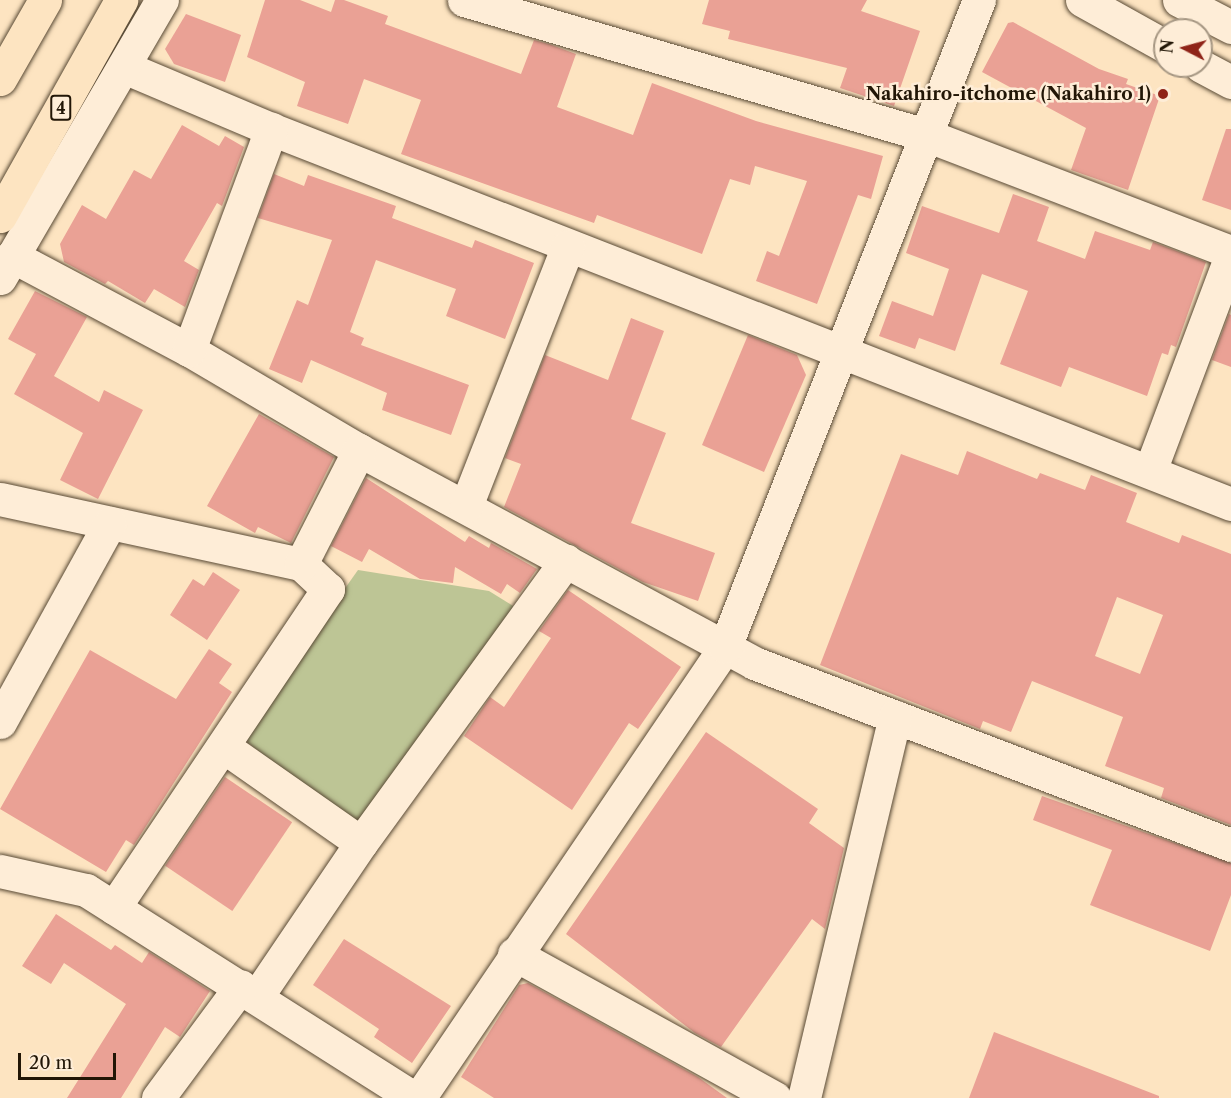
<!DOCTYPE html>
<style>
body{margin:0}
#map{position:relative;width:1231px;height:1098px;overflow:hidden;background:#fde4c1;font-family:"Libre Caslon Text",serif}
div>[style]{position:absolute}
.green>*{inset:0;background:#bdc595}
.building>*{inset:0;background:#eaa195;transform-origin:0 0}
.roads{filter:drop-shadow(0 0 2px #594a35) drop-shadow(0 0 2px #594a35)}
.minor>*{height:33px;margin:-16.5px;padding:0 16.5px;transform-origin:16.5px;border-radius:16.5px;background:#feedd7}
.highway>*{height:33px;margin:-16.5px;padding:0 16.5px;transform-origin:16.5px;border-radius:16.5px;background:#fde4c1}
.dots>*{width:16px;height:16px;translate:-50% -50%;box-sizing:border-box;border:3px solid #feedd7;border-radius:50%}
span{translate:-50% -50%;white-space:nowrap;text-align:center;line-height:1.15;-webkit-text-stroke:5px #feedd7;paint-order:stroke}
.shield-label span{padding:2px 4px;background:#feedd7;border:2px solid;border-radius:4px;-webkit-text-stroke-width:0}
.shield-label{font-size:16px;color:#221606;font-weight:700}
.poi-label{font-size:18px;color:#221606;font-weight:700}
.right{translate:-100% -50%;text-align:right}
.north{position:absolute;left:1153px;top:18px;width:60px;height:60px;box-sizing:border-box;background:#feedd7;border:2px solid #a69783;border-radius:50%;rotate:276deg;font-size:16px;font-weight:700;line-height:24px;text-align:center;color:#221606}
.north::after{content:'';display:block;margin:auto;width:21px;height:27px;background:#8f2418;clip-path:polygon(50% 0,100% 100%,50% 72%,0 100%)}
.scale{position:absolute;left:18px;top:1053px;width:98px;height:27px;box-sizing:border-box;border:3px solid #221606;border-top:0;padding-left:8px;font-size:18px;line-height:21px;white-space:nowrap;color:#221606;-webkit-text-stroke:4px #feedd7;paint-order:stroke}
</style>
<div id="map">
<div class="green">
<div style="clip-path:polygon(358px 570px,489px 591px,518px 609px,371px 821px,354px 822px,248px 743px,246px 728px)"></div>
</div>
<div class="building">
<div style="clip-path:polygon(265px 0,300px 0,331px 12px,335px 0,344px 0,388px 16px,385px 24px,521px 74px,534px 40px,549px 44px,576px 54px,557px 107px,633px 135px,652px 83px,756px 121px,883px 156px,871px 199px,858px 195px,817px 304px,756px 281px,767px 251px,779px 256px,807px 181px,755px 166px,750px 185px,730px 179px,702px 254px,597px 215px,594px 223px,401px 154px,421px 100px,364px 79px,348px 124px,297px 106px,305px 82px,247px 57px)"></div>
<div style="clip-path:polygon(709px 0,867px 0,861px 11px,920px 31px,894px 106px,840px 88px,847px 68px,728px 39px,730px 31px,702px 24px)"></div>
<div style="clip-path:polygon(186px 14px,241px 35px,225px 82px,174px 64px,165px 49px)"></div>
<div style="clip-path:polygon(1013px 22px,1099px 69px,1128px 79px,1126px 84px,1160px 96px,1128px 190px,1071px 170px,1086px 128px,982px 72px,1008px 23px)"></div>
<div style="clip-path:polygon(182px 125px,219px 146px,225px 136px,244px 147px,222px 206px,217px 203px,184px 261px,199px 270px,185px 307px,154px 289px,145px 303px,108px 281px,105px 284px,64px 262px,60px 244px,82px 205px,106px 219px,134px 170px,151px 179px)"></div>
<div style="clip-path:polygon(1226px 129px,1231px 129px,1231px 210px,1202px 200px)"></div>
<div style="clip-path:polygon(274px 174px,304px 186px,308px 175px,396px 206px,392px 218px,472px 248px,475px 240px,534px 263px,505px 339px,446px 316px,456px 289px,376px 260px,350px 332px,364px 338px,361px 345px,469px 385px,451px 435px,382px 410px,387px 393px,311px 360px,302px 383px,269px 369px,297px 300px,308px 305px,332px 240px,258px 218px)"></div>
<div style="clip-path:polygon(1013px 194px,1049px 207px,1037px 241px,1085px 259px,1095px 231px,1150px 250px,1153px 242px,1206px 262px,1176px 347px,1171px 345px,1168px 355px,1162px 353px,1147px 396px,1069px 367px,1061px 387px,1000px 364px,1028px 291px,982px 274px,955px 351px,919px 338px,915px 349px,879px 336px,892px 301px,933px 316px,949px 269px,906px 253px,922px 206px,999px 233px)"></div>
<div style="clip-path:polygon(35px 291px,87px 317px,54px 376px,99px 402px,104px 390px,143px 410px,98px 499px,60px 480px,83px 433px,14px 394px,36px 354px,8px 339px)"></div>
<div style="clip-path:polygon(1229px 314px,1231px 315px,1231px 367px,1212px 360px)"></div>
<div style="clip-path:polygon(631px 318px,664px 331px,631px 419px,666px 433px,631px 523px,715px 553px,698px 601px,643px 582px,504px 507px,521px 464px,505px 458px,545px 355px,608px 380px)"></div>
<div style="clip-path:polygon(748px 335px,797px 355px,806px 375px,764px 472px,702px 445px)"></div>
<div style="clip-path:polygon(259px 414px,334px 457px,291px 543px,258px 527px,255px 533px,207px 506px)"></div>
<div style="clip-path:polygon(evenodd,967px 451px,1037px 479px,1040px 473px,1085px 490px,1091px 475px,1137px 493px,1126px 522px,1179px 543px,1182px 535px,1231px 554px,1231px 825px,1161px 798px,1164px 788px,1105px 766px,1123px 717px,1032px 681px,1011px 732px,983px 721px,980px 729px,820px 665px,901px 454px,958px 475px,967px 451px,1117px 597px,1163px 615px,1140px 674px,1095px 656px,1117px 597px)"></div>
<div style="clip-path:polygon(366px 478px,465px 542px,469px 536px,489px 548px,491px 543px,537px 569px,520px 593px,507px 584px,501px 594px,455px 567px,453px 583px,420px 579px,369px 549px,362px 562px,331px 546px)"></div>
<div style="clip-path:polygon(213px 572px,240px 590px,207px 640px,170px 615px,193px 579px,204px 586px)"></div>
<div style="clip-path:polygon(568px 590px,681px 667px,638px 729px,629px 723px,572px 810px,464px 736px,490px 697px,504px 707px,551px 638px,539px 631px)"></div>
<div style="clip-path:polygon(209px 649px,232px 664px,219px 683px,232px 692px,134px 845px,126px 840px,106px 872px,0 809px,90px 650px,176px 699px)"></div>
<div style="clip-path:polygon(706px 732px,818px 809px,809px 823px,844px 848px,825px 929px,812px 919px,721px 1047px,695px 1033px,566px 934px)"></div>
<div style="left:225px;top:777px;width:81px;height:107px;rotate:34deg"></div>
<div style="clip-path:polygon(1042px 796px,1231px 863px,1231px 895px,1210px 951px,1090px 905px,1112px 850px,1033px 820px)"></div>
<div style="clip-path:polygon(56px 914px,111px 950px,115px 945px,142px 963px,149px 952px,210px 991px,180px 1037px,165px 1027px,121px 1098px,67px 1098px,126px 1004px,64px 963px,51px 984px,22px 966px)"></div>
<div style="clip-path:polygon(344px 939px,451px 1006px,412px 1063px,374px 1037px,379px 1029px,313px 985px)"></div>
<div style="clip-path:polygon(528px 983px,698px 1077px,727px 1098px,494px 1098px,461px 1077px,519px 985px)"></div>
<div style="clip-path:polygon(994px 1032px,1159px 1096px,1159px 1098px,969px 1098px)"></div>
</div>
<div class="roads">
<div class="minor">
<div style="left:464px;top:0;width:481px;rotate:16.3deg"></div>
<div style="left:926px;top:135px;width:327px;rotate:21deg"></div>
<div style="left:1082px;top:0;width:95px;rotate:29deg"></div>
<div style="left:1179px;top:0;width:59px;rotate:27.4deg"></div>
<div style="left:1201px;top:66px;width:34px;rotate:28deg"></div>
<div style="left:124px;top:67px;width:160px;rotate:22.9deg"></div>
<div style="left:271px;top:129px;width:1031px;rotate:21.34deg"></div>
<div style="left:12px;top:256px;width:200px;rotate:28deg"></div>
<div style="left:189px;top:350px;width:197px;rotate:30.5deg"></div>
<div style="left:359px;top:450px;width:449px;rotate:28.3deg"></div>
<div style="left:754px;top:663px;width:511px;rotate:20.88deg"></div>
<div style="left:0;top:278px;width:322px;rotate:-59.8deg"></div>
<div style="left:189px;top:350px;width:236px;rotate:-69.6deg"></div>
<div style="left:1150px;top:471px;width:231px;rotate:-69.4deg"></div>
<div style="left:0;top:499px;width:308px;rotate:12.2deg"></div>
<div style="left:301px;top:564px;width:37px;rotate:43deg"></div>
<div style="left:328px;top:589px;width:384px;rotate:123.9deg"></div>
<div style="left:466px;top:506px;width:279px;rotate:-68.6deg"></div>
<div style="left:301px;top:564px;width:128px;rotate:-63deg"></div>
<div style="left:0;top:722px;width:227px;rotate:-61.1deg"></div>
<div style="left:224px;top:747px;width:167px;rotate:35deg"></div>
<div style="left:0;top:871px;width:88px;rotate:12.5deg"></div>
<div style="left:86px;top:890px;width:388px;rotate:32.4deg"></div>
<div style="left:514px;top:954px;width:298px;rotate:28.9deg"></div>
<div style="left:258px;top:995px;width:184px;rotate:-55.9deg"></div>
<div style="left:361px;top:843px;width:349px;rotate:-54deg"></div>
<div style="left:158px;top:1098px;width:139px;rotate:-53.5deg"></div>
<div style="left:419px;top:1098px;width:545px;rotate:-55.84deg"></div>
<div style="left:725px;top:647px;width:695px;rotate:-68.57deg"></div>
<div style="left:804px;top:1098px;width:392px;rotate:-76.6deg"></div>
</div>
<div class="highway">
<div style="left:0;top:79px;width:91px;rotate:-60.3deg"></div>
<div style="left:0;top:216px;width:248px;rotate:-60.7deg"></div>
</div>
</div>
<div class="dots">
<div style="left:1163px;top:94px;background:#8f2418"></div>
</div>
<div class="shield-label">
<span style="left:61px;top:108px">4</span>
</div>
<div class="poi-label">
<span class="right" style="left:1151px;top:94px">Nakahiro-itchome (Nakahiro 1)</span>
</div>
<div class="north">N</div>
<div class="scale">20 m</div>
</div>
